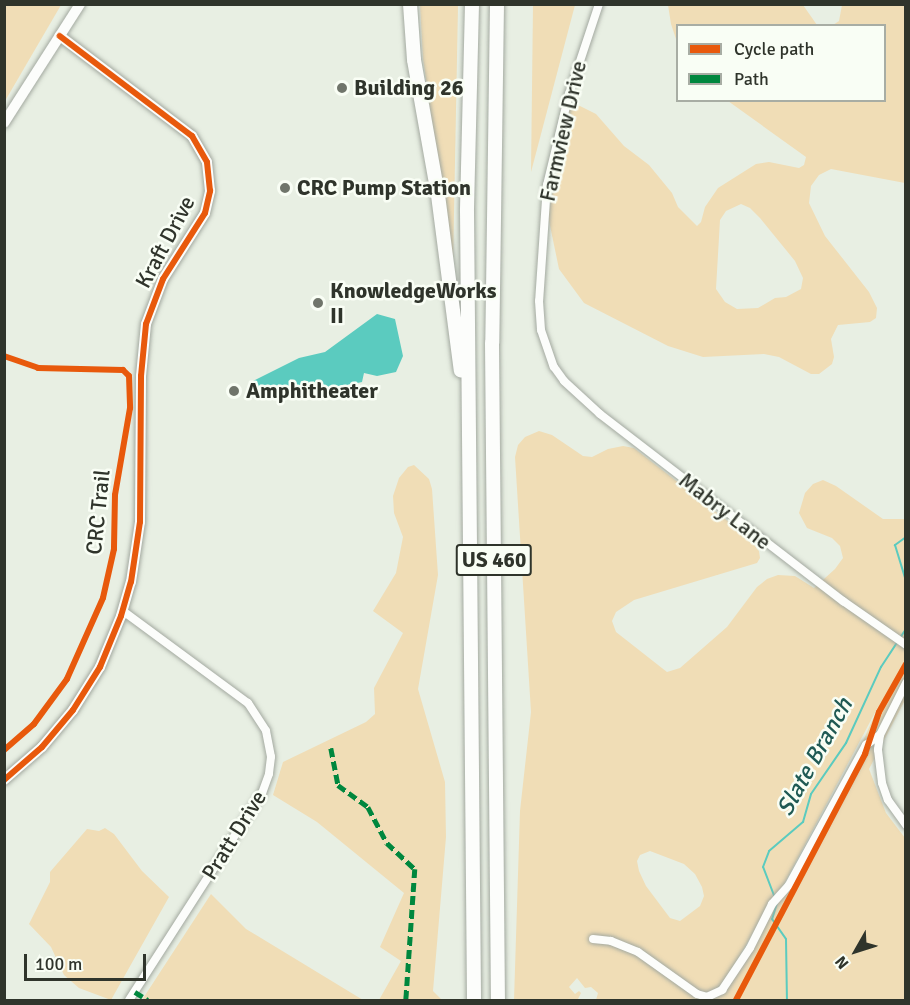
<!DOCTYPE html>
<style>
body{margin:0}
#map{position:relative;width:910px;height:1005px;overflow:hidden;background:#e8efe3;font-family:Signika,sans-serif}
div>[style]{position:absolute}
.green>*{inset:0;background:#f0ddb6}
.water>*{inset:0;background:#5bcbbf}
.stream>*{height:2px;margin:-1px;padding:0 1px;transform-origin:1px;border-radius:1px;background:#5bcbbf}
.roads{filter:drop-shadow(0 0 2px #a3a9a0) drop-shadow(0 0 2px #a3a9a0)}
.street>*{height:8px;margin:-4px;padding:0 4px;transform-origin:4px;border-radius:4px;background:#fcfdfb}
.secondary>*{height:10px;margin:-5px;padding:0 5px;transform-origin:5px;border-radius:5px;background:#fcfdfb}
.highway>*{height:14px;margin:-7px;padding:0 7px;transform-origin:7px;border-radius:7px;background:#fcfdfb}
.quiet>*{height:4.5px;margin-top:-2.25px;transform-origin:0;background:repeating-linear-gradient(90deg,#00873e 0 9px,transparent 0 13.5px)}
.cycleway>*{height:6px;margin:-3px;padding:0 3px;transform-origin:3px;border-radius:3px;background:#e8590c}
.dots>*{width:16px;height:16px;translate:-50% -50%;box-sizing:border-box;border:3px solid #f9fef5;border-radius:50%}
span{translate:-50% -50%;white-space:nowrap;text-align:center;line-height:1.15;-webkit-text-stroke:5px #f9fef5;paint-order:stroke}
.shield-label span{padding:2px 4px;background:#f9fef5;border:2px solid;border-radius:4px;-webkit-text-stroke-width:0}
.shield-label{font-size:21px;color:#2f342b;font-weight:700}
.poi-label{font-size:22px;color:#2f342b;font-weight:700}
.left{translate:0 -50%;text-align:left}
.street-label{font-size:22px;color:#2f342b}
.water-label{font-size:24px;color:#205a54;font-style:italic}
.frame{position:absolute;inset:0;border:6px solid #2f342b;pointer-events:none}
.legend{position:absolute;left:676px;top:24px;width:210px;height:78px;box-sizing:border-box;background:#f9fef5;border:2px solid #a8ada4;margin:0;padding:8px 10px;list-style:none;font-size:18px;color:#2f342b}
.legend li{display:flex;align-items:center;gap:12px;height:30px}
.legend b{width:30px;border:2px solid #a8ada4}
.north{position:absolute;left:826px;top:921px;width:60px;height:60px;-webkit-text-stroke:4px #f9fef5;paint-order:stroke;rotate:231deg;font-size:16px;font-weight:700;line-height:24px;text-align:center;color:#2f342b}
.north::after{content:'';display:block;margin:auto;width:21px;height:27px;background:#2f342b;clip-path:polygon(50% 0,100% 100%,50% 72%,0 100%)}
.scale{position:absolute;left:24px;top:954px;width:122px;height:27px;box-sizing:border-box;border:3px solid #2f342b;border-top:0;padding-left:8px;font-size:18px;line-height:21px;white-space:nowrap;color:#2f342b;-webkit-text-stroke:4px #f9fef5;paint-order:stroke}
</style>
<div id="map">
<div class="green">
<div style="clip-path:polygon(5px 4px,61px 5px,5px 101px,4px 5px)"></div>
<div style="clip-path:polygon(420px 5px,458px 5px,453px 266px,423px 59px)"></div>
<div style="clip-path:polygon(533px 5px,575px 5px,531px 172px)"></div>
<div style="clip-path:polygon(668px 5px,803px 5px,817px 25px,678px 26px,677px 42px,671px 24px)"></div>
<div style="clip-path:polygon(evenodd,842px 5px,905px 5px,905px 183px,831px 169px,819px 175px,811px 186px,809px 203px,825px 236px,869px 292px,877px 308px,876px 318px,870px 322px,838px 325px,831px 339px,834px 357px,832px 364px,819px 374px,811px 374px,779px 357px,764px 354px,703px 357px,668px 346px,584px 303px,559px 269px,548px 216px,569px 110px,574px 105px,580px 106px,596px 114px,624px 146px,649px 165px,672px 193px,678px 207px,697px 226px,701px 222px,705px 207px,718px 188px,756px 164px,769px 162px,799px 168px,804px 165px,806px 157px,728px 101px,884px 100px,884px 26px,833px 25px,839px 21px,842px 5px,741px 204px,750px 208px,760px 218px,795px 261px,803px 278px,801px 289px,786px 297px,775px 298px,758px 308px,737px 309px,725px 302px,716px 289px,720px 220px,726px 211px,741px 204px)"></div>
<div style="clip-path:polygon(evenodd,539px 431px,552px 435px,583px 456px,592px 457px,608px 449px,623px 446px,634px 448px,747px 536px,759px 551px,760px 558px,757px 563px,634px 600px,616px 612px,612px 621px,616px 632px,667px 672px,680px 668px,727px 627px,757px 587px,767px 579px,778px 575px,795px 576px,814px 588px,835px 569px,843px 558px,840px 546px,832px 538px,807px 528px,799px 513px,805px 493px,813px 484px,823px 480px,836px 486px,883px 519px,905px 519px,905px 700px,869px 769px,886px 813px,905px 838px,905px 1000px,596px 1000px,598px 993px,591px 987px,585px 988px,577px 978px,569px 987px,575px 994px,579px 991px,581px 993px,578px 999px,580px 1000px,514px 1000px,520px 811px,531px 712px,515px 457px,518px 445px,525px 437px,539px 431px,879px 705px,848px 775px,792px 886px,775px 907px,728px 984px,724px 983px,776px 893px,783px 886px,879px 705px,539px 431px,650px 851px,684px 864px,695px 874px,702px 887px,704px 896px,700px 906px,680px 921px,670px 918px,646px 886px,639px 871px,637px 861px,640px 855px,650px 851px)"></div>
<div style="clip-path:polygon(414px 465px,429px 479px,432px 489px,438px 575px,418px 689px,445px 782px,446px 837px,433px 991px,442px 1000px,379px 1000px,401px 961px,380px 947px,404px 893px,317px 822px,273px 795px,283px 762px,366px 722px,375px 714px,374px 688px,403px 633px,373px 611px,396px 573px,403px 537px,394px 513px,393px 496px,399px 478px,408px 467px)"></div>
<div style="clip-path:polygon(105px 828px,114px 834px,142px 871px,169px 897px,111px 1000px,79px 988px,64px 975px,51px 947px,29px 924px,50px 882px,50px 872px,87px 829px,99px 831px)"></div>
<div style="clip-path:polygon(211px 894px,246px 929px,363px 1000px,142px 1000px)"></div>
</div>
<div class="water">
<div style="clip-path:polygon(377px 314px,395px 319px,403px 356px,396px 372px,377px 376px,364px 373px,362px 382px,330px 389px,263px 397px,249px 395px,249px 383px,299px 358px,325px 352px)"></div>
</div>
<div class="stream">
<div style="left:906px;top:537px;width:14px;rotate:144deg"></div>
<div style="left:895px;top:545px;width:37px;rotate:73deg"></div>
<div style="left:775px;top:898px;width:33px;rotate:-111deg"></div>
<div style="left:763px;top:867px;width:17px;rotate:-69deg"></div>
<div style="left:769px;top:851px;width:45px;rotate:-40.5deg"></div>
<div style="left:803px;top:822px;width:29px;rotate:-74deg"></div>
<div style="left:811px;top:794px;width:62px;rotate:-55.5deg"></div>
<div style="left:846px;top:743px;width:84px;rotate:-65.3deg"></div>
<div style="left:881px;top:667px;width:45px;rotate:-56.7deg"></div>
<div style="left:777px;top:903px;width:17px;rotate:107deg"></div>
<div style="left:772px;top:919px;width:24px;rotate:55deg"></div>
<div style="left:786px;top:939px;width:61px;rotate:89.1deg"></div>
</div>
<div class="roads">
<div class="street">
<div style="left:599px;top:4px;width:95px;rotate:108.4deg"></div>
<div style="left:569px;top:94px;width:94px;rotate:103.6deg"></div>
<div style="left:547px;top:185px;width:116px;rotate:93.9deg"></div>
<div style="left:539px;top:301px;width:29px;rotate:86deg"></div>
<div style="left:541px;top:330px;width:39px;rotate:71deg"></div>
<div style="left:554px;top:367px;width:17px;rotate:54deg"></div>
<div style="left:564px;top:381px;width:49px;rotate:42.5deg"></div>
<div style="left:600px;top:414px;width:307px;rotate:37.6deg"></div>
<div style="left:843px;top:601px;width:77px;rotate:34.9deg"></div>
<div style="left:123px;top:611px;width:155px;rotate:36.4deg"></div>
<div style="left:248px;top:703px;width:33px;rotate:57deg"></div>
<div style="left:266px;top:731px;width:26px;rotate:79deg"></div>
<div style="left:271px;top:757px;width:17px;rotate:97deg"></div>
<div style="left:269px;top:774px;width:20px;rotate:110deg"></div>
<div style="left:262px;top:793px;width:246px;rotate:122.7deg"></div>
<div style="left:906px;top:683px;width:58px;rotate:116.6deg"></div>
<div style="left:880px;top:735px;width:15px;rotate:98deg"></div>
<div style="left:878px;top:750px;width:33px;rotate:83deg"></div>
<div style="left:882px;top:783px;width:18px;rotate:71deg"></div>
<div style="left:888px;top:800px;width:31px;rotate:54deg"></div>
<div style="left:593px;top:939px;width:18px;rotate:6deg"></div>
<div style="left:611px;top:941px;width:29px;rotate:22deg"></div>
<div style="left:638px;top:952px;width:72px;rotate:35.4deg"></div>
<div style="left:697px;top:994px;width:10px;rotate:17deg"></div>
<div style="left:707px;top:997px;width:17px;rotate:-25deg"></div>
<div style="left:722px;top:990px;width:50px;rotate:-56.3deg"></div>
<div style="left:750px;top:948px;width:49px;rotate:-63.4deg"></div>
<div style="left:772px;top:904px;width:25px;rotate:-48deg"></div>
<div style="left:789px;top:885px;width:160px;rotate:-61.2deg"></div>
<div style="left:866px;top:745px;width:17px;rotate:-36deg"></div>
</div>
<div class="secondary">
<div style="left:4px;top:123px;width:141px;rotate:-57.4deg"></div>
<div style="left:4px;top:780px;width:50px;rotate:-41deg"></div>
<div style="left:42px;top:747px;width:48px;rotate:-50deg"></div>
<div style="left:73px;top:710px;width:51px;rotate:-57.9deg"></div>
<div style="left:100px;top:667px;width:55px;rotate:-67.6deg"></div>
<div style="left:121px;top:616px;width:35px;rotate:-74deg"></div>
<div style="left:131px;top:582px;width:61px;rotate:-81.5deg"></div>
<div style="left:140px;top:522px;width:146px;rotate:-89.6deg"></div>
<div style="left:141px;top:376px;width:52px;rotate:-84.5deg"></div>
<div style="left:146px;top:324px;width:48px;rotate:-69.3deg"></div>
<div style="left:163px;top:279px;width:78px;rotate:-57.5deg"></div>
<div style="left:205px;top:213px;width:23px;rotate:-77deg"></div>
<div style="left:210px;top:191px;width:29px;rotate:-96deg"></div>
<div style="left:207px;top:162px;width:30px;rotate:-120deg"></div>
<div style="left:192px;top:136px;width:166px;rotate:-142.9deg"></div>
</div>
<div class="highway">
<div style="left:410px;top:4px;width:56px;rotate:85.9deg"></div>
<div style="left:414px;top:60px;width:137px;rotate:79.9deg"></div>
<div style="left:438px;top:195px;width:177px;rotate:82.6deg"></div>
<div style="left:472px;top:4px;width:207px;rotate:91.4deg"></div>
<div style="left:467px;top:211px;width:789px;rotate:89.49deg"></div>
<div style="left:497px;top:4px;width:339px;rotate:90.8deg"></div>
<div style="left:492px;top:343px;width:657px;rotate:89.48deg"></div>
</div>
</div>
<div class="quiet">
<div style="left:331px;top:748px;width:38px;rotate:79deg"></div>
<div style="left:338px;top:785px;width:37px;rotate:36deg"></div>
<div style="left:368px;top:807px;width:41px;rotate:62.2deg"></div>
<div style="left:387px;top:843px;width:38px;rotate:43deg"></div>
<div style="left:415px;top:869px;width:131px;rotate:93.9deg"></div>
<div style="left:135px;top:992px;width:15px;rotate:32deg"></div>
</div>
<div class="cycleway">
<div style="left:4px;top:356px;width:36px;rotate:19deg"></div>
<div style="left:38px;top:368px;width:85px;rotate:1.3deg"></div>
<div style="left:123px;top:370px;width:8px;rotate:45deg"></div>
<div style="left:129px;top:376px;width:32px;rotate:88deg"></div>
<div style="left:130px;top:408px;width:88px;rotate:99.8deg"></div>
<div style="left:115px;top:495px;width:54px;rotate:91.1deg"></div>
<div style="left:114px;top:549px;width:50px;rotate:102.7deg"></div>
<div style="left:103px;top:598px;width:89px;rotate:114deg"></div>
<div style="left:67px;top:679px;width:56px;rotate:126.3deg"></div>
<div style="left:34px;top:724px;width:40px;rotate:139deg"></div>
<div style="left:4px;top:780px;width:50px;rotate:-41deg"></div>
<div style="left:42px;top:747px;width:48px;rotate:-50deg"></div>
<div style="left:73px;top:710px;width:51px;rotate:-57.9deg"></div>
<div style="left:100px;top:667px;width:55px;rotate:-67.6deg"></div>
<div style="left:121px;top:616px;width:35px;rotate:-74deg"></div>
<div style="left:131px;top:582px;width:61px;rotate:-81.5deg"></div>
<div style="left:140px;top:522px;width:146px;rotate:-89.6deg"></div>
<div style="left:141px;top:376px;width:52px;rotate:-84.5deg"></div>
<div style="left:146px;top:324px;width:48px;rotate:-69.3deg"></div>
<div style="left:163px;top:279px;width:78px;rotate:-57.5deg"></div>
<div style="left:205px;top:213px;width:23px;rotate:-77deg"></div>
<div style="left:210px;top:191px;width:29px;rotate:-96deg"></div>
<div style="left:207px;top:162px;width:30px;rotate:-120deg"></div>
<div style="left:192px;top:136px;width:166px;rotate:-142.9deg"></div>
<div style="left:736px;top:1000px;width:278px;rotate:-62.3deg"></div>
<div style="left:865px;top:754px;width:44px;rotate:-71.6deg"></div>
<div style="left:879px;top:712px;width:55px;rotate:-60.6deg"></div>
</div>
<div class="dots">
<div style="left:342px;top:88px;background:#70756b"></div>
<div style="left:285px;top:188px;background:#70756b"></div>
<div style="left:318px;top:303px;background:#70756b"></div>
<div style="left:234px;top:391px;background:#70756b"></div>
</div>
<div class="shield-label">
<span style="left:494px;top:560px">US 460</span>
</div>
<div class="poi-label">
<span class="left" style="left:354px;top:88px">Building 26</span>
<span class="left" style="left:297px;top:188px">CRC Pump Station</span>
<span class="left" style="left:330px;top:303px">KnowledgeWorks<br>II</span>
<span class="left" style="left:246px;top:391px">Amphitheater</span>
</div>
<div class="street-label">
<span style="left:563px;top:131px;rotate:-77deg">Farmview Drive</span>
<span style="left:165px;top:242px;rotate:-62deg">Kraft Drive</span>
<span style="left:725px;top:511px;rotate:38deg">Mabry Lane</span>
<span style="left:98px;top:512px;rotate:-84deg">CRC Trail</span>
<span style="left:234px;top:835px;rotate:-58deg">Pratt Drive</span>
</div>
<div class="water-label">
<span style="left:815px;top:757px;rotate:-61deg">Slate Branch</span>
</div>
<div class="frame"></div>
<ul class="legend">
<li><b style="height:8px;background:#e8590c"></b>Cycle path</li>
<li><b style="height:8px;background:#00873e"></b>Path</li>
</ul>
<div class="north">N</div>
<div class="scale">100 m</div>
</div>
